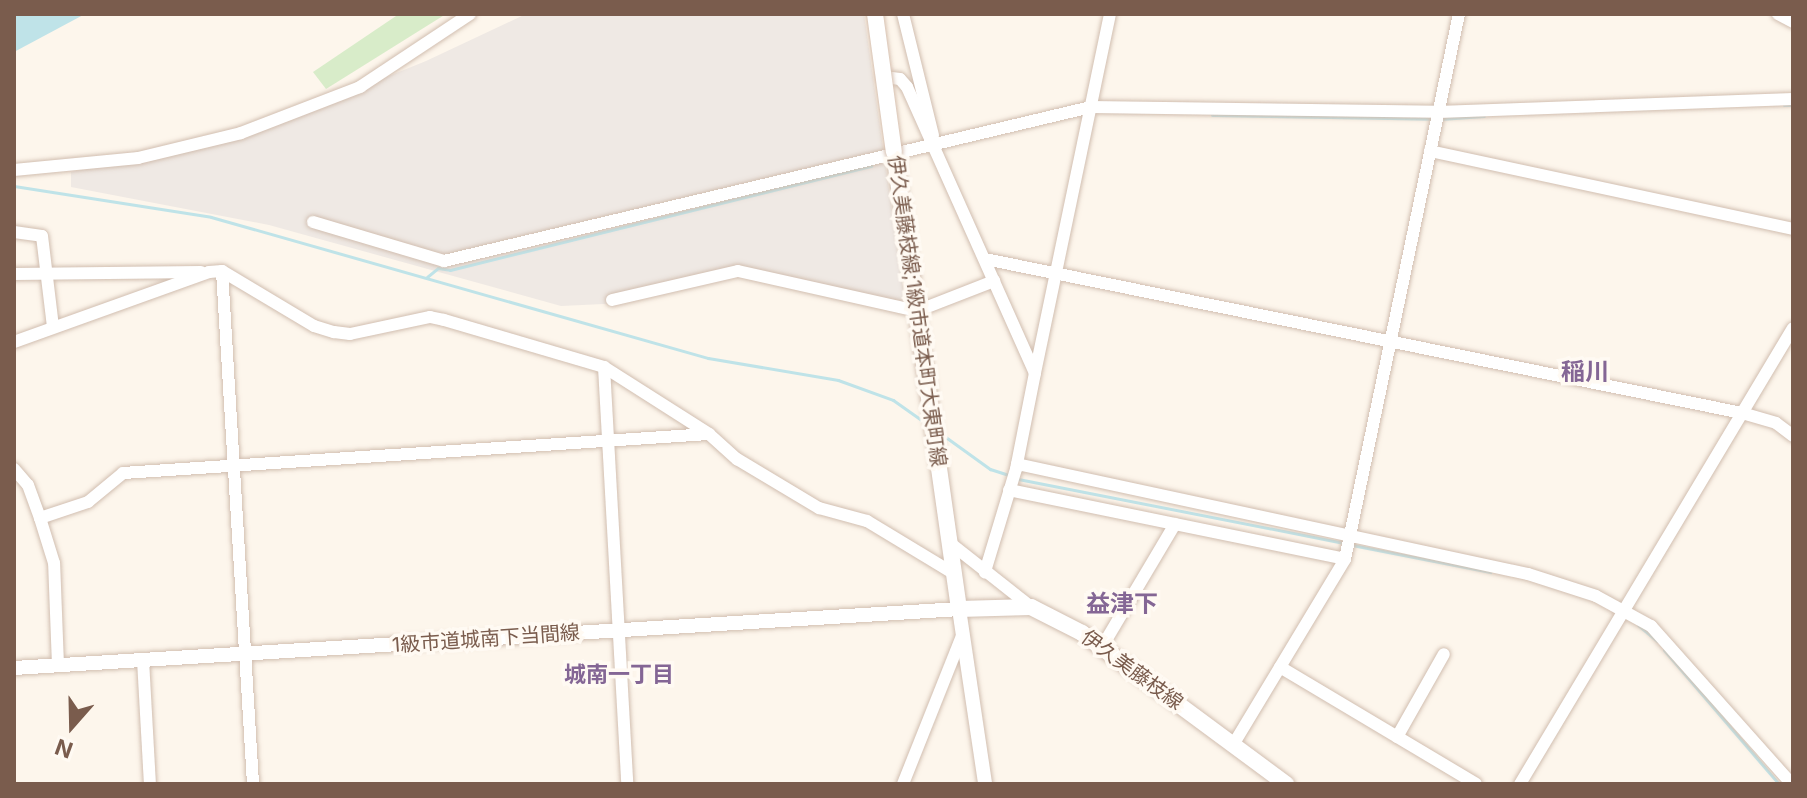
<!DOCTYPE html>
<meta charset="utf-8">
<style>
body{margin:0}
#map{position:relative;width:1807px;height:798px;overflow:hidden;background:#fdf6ec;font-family:Inter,"Noto Sans JP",sans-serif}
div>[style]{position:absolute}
.industrial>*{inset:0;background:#efe9e4}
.green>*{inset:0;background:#d8ecc9}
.water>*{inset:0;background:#bfe3e8}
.stream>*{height:3px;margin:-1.5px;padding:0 1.5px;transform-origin:1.5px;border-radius:1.5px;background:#bfe3e8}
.roads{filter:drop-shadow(0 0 2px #d1beb0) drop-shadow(0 0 2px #d1beb0)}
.minor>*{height:12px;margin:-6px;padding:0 6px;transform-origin:6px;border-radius:6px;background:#fff}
.tertiary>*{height:14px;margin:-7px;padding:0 7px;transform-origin:7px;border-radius:7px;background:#fff}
.secondary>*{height:16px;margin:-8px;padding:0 8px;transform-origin:8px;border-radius:8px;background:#fff}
.bridges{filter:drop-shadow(0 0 2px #d6c0b0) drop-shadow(0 0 2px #d6c0b0)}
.secondary-bridge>*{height:16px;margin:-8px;padding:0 8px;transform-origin:8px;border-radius:8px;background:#fff}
span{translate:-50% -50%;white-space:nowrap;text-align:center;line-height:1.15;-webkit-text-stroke:7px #fffaf3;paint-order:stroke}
.street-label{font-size:20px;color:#7a5c4d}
.neighbourhood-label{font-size:22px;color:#846695;font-weight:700}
.quarter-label{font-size:24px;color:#846695;font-weight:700}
.frame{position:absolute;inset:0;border:16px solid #7a5c4d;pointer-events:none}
.north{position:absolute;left:32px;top:686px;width:80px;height:80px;-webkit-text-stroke:6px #fffaf3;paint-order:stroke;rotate:200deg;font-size:22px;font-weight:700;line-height:32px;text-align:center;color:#7a5c4d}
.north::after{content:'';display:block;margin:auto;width:28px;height:36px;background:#7a5c4d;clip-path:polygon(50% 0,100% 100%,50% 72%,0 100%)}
</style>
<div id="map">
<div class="industrial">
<div style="clip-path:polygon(526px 14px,864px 14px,905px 303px,738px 271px,625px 303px,561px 306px,269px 225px,71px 187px,71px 172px,223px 143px,426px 61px)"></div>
</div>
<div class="green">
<div style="clip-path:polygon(399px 14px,446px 14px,326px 89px,313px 72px)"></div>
</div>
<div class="water">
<div style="clip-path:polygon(14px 14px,85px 14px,14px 52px)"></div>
</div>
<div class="stream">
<div style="left:1784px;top:105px;width:9px"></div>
<div style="left:1212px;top:115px;width:221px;rotate:1deg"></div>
<div style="left:1440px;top:119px;width:44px;rotate:-3.9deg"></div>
<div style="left:14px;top:186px;width:199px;rotate:8.9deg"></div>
<div style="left:211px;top:217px;width:517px;rotate:15.84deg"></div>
<div style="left:708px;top:358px;width:132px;rotate:9.6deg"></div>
<div style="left:838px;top:380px;width:59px;rotate:20deg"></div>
<div style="left:893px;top:400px;width:42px;rotate:35.2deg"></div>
<div style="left:427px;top:277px;width:14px;rotate:-39deg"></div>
<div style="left:438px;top:268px;width:12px;rotate:9deg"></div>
<div style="left:450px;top:270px;width:434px;rotate:-13.9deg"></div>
<div style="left:940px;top:433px;width:62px;rotate:35.8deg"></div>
<div style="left:990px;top:469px;width:22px;rotate:18deg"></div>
<div style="left:1018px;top:479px;width:332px;rotate:11.1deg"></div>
<div style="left:1352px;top:545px;width:141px;rotate:11.1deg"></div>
<div style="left:1638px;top:625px;width:25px;rotate:40deg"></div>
<div style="left:1664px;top:650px;width:177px;rotate:49.4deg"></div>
</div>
<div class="roads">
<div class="minor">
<div style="left:903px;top:14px;width:125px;rotate:76.1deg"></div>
<div style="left:1778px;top:14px;width:17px;rotate:28deg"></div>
<div style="left:884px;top:77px;width:16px;rotate:7deg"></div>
<div style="left:900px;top:79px;width:11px;rotate:49deg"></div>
<div style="left:907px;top:87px;width:313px;rotate:65.9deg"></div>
<div style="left:1035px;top:373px;width:98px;rotate:101.2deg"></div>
<div style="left:1016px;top:469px;width:108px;rotate:106.8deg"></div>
<div style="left:1430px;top:151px;width:371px;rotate:12.1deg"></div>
<div style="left:14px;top:170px;width:125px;rotate:-5.5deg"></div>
<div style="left:138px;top:158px;width:106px;rotate:-13.6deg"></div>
<div style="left:241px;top:133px;width:128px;rotate:-21.1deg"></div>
<div style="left:360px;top:87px;width:132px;rotate:-33.6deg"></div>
<div style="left:313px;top:222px;width:137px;rotate:16.6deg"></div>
<div style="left:444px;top:261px;width:665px;rotate:-13.39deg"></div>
<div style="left:1091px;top:107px;width:347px;rotate:0.8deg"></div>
<div style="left:1438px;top:112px;width:355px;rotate:-2.1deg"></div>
<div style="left:14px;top:232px;width:28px;rotate:8deg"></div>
<div style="left:42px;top:236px;width:92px;rotate:83.1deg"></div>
<div style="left:985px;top:259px;width:773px;rotate:11.5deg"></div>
<div style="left:1742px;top:413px;width:35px;rotate:16deg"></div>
<div style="left:1776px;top:423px;width:21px;rotate:37deg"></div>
<div style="left:222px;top:271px;width:514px;rotate:86.54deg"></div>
<div style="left:14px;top:274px;width:187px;rotate:-0.6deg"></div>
<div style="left:612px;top:300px;width:129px;rotate:-13deg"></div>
<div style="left:738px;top:271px;width:183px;rotate:12.6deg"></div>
<div style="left:917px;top:311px;width:83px;rotate:-21.3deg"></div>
<div style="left:14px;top:342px;width:207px;rotate:-19.7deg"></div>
<div style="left:209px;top:272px;width:13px;rotate:-4deg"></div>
<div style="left:222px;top:271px;width:107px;rotate:30.9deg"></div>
<div style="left:314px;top:326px;width:21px;rotate:17deg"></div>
<div style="left:334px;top:332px;width:16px;rotate:7deg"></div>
<div style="left:350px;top:334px;width:82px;rotate:-12deg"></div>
<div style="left:430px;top:317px;width:14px;rotate:12deg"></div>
<div style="left:444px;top:320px;width:167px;rotate:16.4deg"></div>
<div style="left:604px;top:367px;width:125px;rotate:32.5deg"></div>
<div style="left:709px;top:434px;width:38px;rotate:42deg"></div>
<div style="left:737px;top:459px;width:96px;rotate:30.9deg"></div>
<div style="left:819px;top:508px;width:50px;rotate:15.2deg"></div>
<div style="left:867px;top:521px;width:100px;rotate:31.2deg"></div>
<div style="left:604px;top:367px;width:418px;rotate:86.8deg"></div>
<div style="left:1035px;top:373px;width:367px;rotate:-78.2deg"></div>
<div style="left:1017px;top:464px;width:523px;rotate:12.15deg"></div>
<div style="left:1528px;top:574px;width:71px;rotate:17.9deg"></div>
<div style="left:1596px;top:596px;width:63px;rotate:28.6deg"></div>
<div style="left:1651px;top:626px;width:212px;rotate:48.3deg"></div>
<div style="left:14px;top:469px;width:21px;rotate:49deg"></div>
<div style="left:28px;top:485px;width:35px;rotate:70deg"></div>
<div style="left:1009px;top:490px;width:343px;rotate:11.6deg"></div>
<div style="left:950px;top:543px;width:103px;rotate:38.3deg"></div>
<div style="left:1102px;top:647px;width:143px;rotate:-59.3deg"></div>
<div style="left:143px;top:660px;width:124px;rotate:86.8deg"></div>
<div style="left:58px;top:665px;width:102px;rotate:-92.2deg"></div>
<div style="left:54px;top:563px;width:47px;rotate:-107.3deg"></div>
<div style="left:40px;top:518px;width:51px;rotate:-18.4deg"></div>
<div style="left:88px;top:502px;width:45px;rotate:-39.6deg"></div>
<div style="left:123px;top:473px;width:587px;rotate:-3.81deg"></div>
<div style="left:1280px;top:667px;width:228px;rotate:30.8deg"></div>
<div style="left:1397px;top:737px;width:95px;rotate:-60.5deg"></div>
<div style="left:1233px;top:745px;width:217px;rotate:-58.9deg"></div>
<div style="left:1345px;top:559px;width:557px;rotate:-78.19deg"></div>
<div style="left:903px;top:784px;width:162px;rotate:-68.3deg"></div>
<div style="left:1520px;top:784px;width:531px;rotate:-59.09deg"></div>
</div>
<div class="tertiary">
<div style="left:14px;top:668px;width:947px;rotate:-3.57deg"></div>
<div style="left:959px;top:609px;width:177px;rotate:81.5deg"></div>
</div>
<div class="secondary">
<div style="left:894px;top:152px;width:462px;rotate:81.9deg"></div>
<div style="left:959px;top:609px;width:72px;rotate:-1.6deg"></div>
<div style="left:1031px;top:607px;width:57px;rotate:27deg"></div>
<div style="left:1082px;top:633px;width:254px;rotate:36.5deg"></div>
</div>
</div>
<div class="bridges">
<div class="secondary-bridge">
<div style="left:875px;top:14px;width:139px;rotate:82.2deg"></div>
</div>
</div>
<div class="street-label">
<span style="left:917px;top:311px;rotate:82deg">伊久美藤枝線;1級市道本町大東町線</span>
<span style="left:486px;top:639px;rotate:-4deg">1級市道城南下当間線</span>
<span style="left:1132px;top:670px;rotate:36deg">伊久美藤枝線</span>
</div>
<div class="neighbourhood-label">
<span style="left:619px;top:675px">城南一丁目</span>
</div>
<div class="quarter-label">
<span style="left:1585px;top:372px">稲川</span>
<span style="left:1122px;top:604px">益津下</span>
</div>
<div class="frame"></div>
<div class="north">N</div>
</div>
